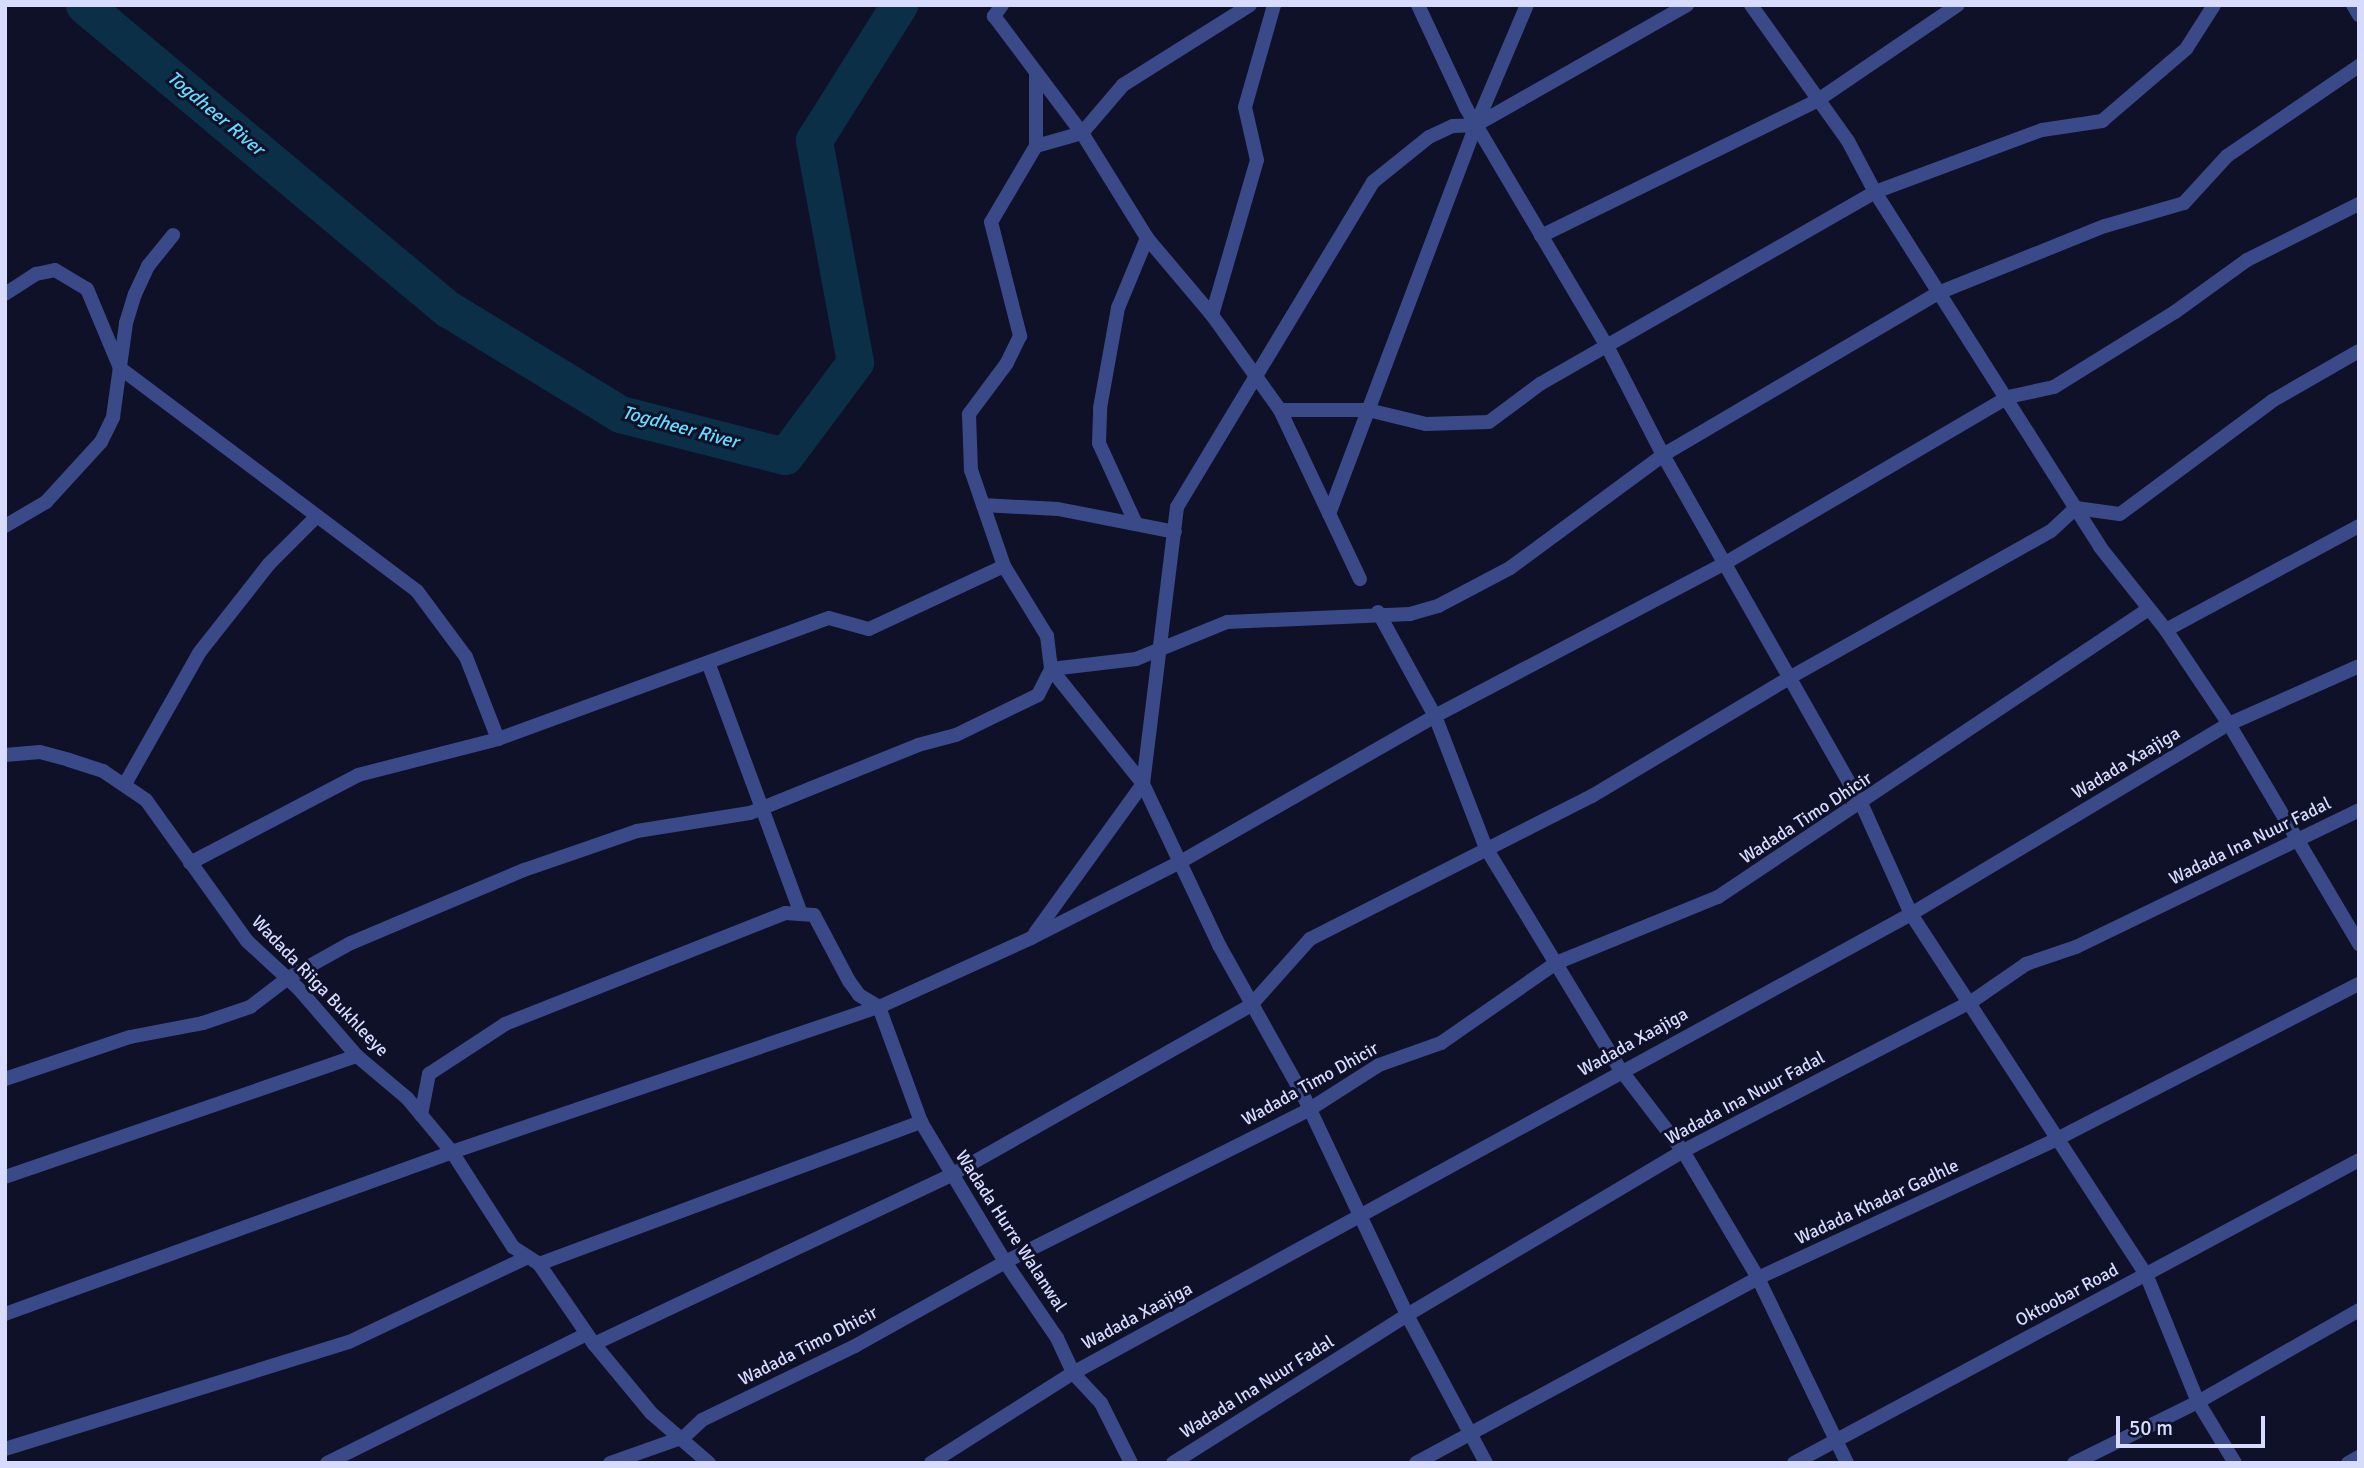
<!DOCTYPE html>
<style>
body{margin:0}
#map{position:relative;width:2364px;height:1468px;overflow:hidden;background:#0f1128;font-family:Signika,sans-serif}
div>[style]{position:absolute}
.river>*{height:37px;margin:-18.5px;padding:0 18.5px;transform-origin:18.5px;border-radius:18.5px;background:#0a2f47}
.minor>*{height:14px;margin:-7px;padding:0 7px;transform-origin:7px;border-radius:7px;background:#3a4988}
.tertiary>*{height:14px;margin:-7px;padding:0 7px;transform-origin:7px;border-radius:7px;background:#3a4988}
span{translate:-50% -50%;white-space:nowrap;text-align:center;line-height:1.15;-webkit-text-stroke:6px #0f1128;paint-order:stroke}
.street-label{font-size:18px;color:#d7dcff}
.water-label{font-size:19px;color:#65dcff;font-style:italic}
.frame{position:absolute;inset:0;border:7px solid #d7dcff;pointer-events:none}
.scale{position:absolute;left:2116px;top:1416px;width:149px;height:32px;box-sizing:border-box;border:4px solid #d7dcff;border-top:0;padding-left:9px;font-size:21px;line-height:24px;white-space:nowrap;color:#d7dcff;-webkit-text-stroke:5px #0f1128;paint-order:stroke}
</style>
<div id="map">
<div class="river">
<div style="left:84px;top:5px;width:474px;rotate:39.9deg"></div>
<div style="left:448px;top:309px;width:202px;rotate:31.4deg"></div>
<div style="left:620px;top:414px;width:170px;rotate:14.3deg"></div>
<div style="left:785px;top:456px;width:117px;rotate:-53.3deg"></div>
<div style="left:855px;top:362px;width:226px;rotate:-100.5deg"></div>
<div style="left:814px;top:140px;width:160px;rotate:-57.8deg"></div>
</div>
<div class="minor">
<div style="left:1002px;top:5px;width:14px;rotate:126deg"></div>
<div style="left:994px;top:16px;width:146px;rotate:53.1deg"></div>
<div style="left:1082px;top:133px;width:123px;rotate:58.2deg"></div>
<div style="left:1147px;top:238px;width:101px;rotate:49.8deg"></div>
<div style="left:1212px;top:315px;width:117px;rotate:54.4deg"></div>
<div style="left:1280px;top:410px;width:187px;rotate:64.7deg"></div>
<div style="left:1418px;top:5px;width:114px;rotate:65deg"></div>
<div style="left:1466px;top:108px;width:279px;rotate:59.4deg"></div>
<div style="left:1608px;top:348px;width:120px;rotate:62.8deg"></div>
<div style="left:1663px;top:455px;width:403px;rotate:60.4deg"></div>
<div style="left:1862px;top:805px;width:120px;rotate:65.8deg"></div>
<div style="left:1911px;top:914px;width:430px;rotate:56.9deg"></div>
<div style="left:2146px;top:1274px;width:138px;rotate:67.9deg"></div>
<div style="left:2198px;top:1402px;width:71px;rotate:58.8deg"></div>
<div style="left:1751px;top:5px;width:167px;rotate:54.5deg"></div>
<div style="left:1848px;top:141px;width:58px;rotate:62.1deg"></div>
<div style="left:1875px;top:192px;width:420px;rotate:57.6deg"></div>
<div style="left:2100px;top:547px;width:106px;rotate:51.5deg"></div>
<div style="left:2166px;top:630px;width:113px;rotate:56.2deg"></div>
<div style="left:2229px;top:724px;width:256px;rotate:59.4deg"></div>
<div style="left:2353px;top:5px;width:12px;rotate:59deg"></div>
<div style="left:1036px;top:73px;width:73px;rotate:90deg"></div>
<div style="left:1036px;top:146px;width:88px;rotate:120.6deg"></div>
<div style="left:991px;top:222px;width:118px;rotate:75.7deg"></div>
<div style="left:1020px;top:336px;width:30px;rotate:116deg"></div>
<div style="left:1007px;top:363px;width:64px;rotate:126.7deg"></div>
<div style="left:969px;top:414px;width:56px;rotate:88deg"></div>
<div style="left:971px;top:470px;width:102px;rotate:71deg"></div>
<div style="left:1004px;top:566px;width:82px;rotate:58.4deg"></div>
<div style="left:1047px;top:636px;width:33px;rotate:83deg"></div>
<div style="left:1051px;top:669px;width:147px;rotate:51.3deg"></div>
<div style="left:1143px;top:784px;width:178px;rotate:64.7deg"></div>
<div style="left:1219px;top:945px;width:176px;rotate:60.8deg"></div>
<div style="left:1305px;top:1099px;width:239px;rotate:64.7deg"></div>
<div style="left:1407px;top:1315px;width:168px;rotate:61.9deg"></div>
<div style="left:1036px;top:146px;width:48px;rotate:-15.8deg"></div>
<div style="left:1082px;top:133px;width:63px;rotate:-49.5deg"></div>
<div style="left:1123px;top:85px;width:150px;rotate:-32.2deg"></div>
<div style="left:1541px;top:236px;width:309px;rotate:-26.1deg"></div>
<div style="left:1818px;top:100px;width:169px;rotate:-34.2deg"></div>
<div style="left:5px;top:294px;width:37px;rotate:-33deg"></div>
<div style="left:36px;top:274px;width:19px;rotate:-12deg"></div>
<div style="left:55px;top:270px;width:37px;rotate:31deg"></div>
<div style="left:87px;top:289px;width:86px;rotate:67.3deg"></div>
<div style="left:120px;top:368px;width:371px;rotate:36.9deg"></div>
<div style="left:417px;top:591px;width:82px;rotate:53.4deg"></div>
<div style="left:466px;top:657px;width:88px;rotate:68.7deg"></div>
<div style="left:1212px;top:315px;width:161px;rotate:-73.8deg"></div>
<div style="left:1257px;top:160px;width:54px;rotate:-102.8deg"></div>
<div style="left:1245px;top:107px;width:106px;rotate:-74.1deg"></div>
<div style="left:1280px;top:410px;width:88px"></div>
<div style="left:1368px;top:410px;width:60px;rotate:13.6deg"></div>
<div style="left:1426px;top:424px;width:63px;rotate:-1.8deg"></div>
<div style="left:1489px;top:422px;width:64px;rotate:-36.7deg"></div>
<div style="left:1540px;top:384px;width:386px;rotate:-29.8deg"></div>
<div style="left:1875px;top:192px;width:178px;rotate:-20.4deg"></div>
<div style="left:2042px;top:130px;width:61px;rotate:-8.5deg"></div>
<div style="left:2102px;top:121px;width:111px;rotate:-40.6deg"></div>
<div style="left:2186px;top:49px;width:52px;rotate:-57.5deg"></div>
<div style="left:983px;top:505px;width:75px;rotate:3.1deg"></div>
<div style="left:1058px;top:509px;width:119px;rotate:11.1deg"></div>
<div style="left:1329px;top:514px;width:416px;rotate:-69.3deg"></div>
<div style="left:1476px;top:125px;width:130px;rotate:-67deg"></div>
<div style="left:1136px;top:524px;width:89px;rotate:-114.6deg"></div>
<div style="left:1099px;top:443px;width:35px;rotate:-88deg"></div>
<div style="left:1100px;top:408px;width:102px;rotate:-79.8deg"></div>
<div style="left:1118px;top:308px;width:76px;rotate:-67.5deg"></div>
<div style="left:5px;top:526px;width:48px;rotate:-30.3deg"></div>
<div style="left:46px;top:502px;width:81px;rotate:-47.5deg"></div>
<div style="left:101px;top:442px;width:28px;rotate:-64deg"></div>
<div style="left:113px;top:417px;width:95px;rotate:-82.1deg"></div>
<div style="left:126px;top:323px;width:30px;rotate:-73deg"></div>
<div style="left:135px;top:294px;width:31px;rotate:-65deg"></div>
<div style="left:148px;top:266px;width:40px;rotate:-51deg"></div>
<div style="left:1378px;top:612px;width:119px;rotate:61.3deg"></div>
<div style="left:1435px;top:716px;width:142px;rotate:68.9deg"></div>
<div style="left:1486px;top:848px;width:258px;rotate:58.8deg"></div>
<div style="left:1620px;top:1069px;width:103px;rotate:52.5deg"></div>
<div style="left:1683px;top:1151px;width:147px;rotate:59.4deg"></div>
<div style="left:1758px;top:1278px;width:205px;rotate:64.3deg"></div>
<div style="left:2166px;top:630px;width:219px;rotate:-28.3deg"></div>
<div style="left:709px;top:665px;width:262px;rotate:69.7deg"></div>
<div style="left:5px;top:755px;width:35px;rotate:-5deg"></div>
<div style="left:40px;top:752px;width:30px;rotate:15deg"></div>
<div style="left:69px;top:760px;width:36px;rotate:18deg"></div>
<div style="left:103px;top:771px;width:52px;rotate:34deg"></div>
<div style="left:146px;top:800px;width:173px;rotate:54.4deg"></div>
<div style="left:247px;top:941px;width:69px;rotate:42.7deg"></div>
<div style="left:298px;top:988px;width:90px;rotate:49.1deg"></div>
<div style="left:357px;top:1056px;width:65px;rotate:40deg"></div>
<div style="left:407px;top:1098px;width:70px;rotate:50.2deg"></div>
<div style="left:452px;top:1152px;width:113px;rotate:57.3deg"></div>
<div style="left:513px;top:1247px;width:31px;rotate:33deg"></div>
<div style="left:539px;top:1264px;width:97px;rotate:55.5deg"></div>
<div style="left:594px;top:1344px;width:89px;rotate:50.4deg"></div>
<div style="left:651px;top:1413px;width:77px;rotate:40.8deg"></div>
<div style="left:125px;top:784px;width:150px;rotate:-60.5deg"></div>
<div style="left:199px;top:653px;width:113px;rotate:-51.8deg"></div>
<div style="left:269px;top:564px;width:66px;rotate:-45deg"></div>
<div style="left:190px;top:863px;width:190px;rotate:-27.6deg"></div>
<div style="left:358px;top:775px;width:145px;rotate:-14.4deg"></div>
<div style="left:498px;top:739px;width:352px;rotate:-20.1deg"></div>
<div style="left:829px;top:618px;width:41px;rotate:15.4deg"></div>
<div style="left:869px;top:629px;width:149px;rotate:-25deg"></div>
<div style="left:1035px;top:933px;width:184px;rotate:-54.1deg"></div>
<div style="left:1143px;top:784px;width:279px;rotate:-83deg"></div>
<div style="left:1177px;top:507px;width:380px;rotate:-58.9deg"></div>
<div style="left:1373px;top:182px;width:72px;rotate:-38.8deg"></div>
<div style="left:1429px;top:137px;width:26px;rotate:-25deg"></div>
<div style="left:1453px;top:126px;width:23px;rotate:-2deg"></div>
<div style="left:1476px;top:125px;width:243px;rotate:-29.6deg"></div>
<div style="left:879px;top:1007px;width:122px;rotate:69.9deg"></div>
<div style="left:921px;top:1122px;width:163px;rotate:59deg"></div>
<div style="left:1005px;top:1262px;width:92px;rotate:55.6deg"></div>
<div style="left:1057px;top:1338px;width:38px;rotate:65deg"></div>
<div style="left:1073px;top:1373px;width:41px;rotate:47deg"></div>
<div style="left:1101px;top:1403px;width:67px;rotate:63.4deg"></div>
<div style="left:5px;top:1079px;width:132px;rotate:-18.6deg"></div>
<div style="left:130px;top:1037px;width:74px;rotate:-10.9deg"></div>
<div style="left:203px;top:1023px;width:50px;rotate:-18.8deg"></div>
<div style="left:250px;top:1007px;width:48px;rotate:-37.3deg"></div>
<div style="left:288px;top:978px;width:72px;rotate:-29.1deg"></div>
<div style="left:351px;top:943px;width:188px;rotate:-22.9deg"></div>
<div style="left:524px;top:870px;width:120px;rotate:-19deg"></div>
<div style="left:637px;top:831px;width:114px;rotate:-9.1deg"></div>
<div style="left:750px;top:813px;width:181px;rotate:-22deg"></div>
<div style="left:918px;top:745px;width:39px;rotate:-15deg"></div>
<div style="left:956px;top:735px;width:91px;rotate:-26deg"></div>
<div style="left:1038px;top:695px;width:29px;rotate:-63deg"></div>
<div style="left:1051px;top:669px;width:86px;rotate:-6.7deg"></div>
<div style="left:1136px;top:659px;width:98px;rotate:-22.1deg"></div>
<div style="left:1227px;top:622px;width:183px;rotate:-2.5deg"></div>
<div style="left:1410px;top:614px;width:29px;rotate:-16deg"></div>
<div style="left:1438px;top:606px;width:81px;rotate:-27.8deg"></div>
<div style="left:1510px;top:568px;width:190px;rotate:-36.4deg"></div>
<div style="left:1663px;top:455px;width:319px;rotate:-30.5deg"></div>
<div style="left:1938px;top:293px;width:180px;rotate:-21.9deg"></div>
<div style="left:2105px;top:226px;width:82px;rotate:-16.2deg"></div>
<div style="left:2184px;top:203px;width:64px;rotate:-47.5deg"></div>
<div style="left:2227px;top:156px;width:160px;rotate:-34.3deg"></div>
<div style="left:421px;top:1115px;width:42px;rotate:-79deg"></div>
<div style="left:429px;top:1074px;width:91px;rotate:-33.3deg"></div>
<div style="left:505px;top:1024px;width:301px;rotate:-21.6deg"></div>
<div style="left:785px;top:913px;width:29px;rotate:4deg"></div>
<div style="left:814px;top:915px;width:75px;rotate:62.1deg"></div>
<div style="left:849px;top:981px;width:17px;rotate:54deg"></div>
<div style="left:859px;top:995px;width:23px;rotate:31deg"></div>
<div style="left:5px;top:1177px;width:372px;rotate:-19deg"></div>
<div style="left:539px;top:1264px;width:408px;rotate:-20.4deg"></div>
<div style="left:5px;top:1314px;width:475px;rotate:-19.9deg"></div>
<div style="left:452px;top:1152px;width:451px;rotate:-18.8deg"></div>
<div style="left:879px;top:1007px;width:167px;rotate:-24.4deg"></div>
<div style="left:1031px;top:938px;width:169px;rotate:-27deg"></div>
<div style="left:1182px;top:861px;width:292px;rotate:-29.8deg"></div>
<div style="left:1435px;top:716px;width:330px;rotate:-27.8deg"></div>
<div style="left:1727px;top:562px;width:326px;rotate:-30.4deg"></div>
<div style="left:2008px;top:397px;width:47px;rotate:-12.3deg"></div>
<div style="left:2054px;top:387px;width:142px;rotate:-31.8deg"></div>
<div style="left:2175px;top:312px;width:89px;rotate:-35.8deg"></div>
<div style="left:2247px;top:260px;width:125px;rotate:-26.6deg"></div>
<div style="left:594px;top:1344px;width:395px;rotate:-25.3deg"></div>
<div style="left:951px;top:1175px;width:345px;rotate:-29.5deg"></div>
<div style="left:1251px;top:1005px;width:89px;rotate:-48.2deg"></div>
<div style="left:1310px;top:939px;width:316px;rotate:-26.9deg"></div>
<div style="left:1592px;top:796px;width:230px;rotate:-30.9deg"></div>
<div style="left:1789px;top:678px;width:300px;rotate:-29.3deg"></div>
<div style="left:2051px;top:531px;width:34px;rotate:-43deg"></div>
<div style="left:2076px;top:508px;width:44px;rotate:7.8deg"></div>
<div style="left:2120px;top:514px;width:189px;rotate:-36.6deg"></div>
<div style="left:2272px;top:401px;width:100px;rotate:-29.9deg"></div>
<div style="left:5px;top:1449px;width:360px;rotate:-17.3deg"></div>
<div style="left:349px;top:1342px;width:198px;rotate:-25.4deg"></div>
<div style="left:327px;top:1463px;width:290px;rotate:-26.4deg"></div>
<div style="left:610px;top:1463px;width:78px;rotate:-19.4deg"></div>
<div style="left:684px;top:1437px;width:25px;rotate:-43deg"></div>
<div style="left:702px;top:1420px;width:170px;rotate:-25.8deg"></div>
<div style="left:855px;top:1346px;width:172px;rotate:-29.2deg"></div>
<div style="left:1005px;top:1262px;width:341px;rotate:-26.6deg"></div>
<div style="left:1310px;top:1109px;width:82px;rotate:-32.5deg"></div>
<div style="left:1379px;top:1065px;width:66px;rotate:-19.5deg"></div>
<div style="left:1441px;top:1043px;width:140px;rotate:-34.8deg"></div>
<div style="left:1556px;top:963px;width:175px;rotate:-22.2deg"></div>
<div style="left:1718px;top:897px;width:516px;rotate:-33.78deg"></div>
<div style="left:931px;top:1463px;width:168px;rotate:-32.4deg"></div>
<div style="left:1073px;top:1373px;width:955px;rotate:-28.71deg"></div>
<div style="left:1911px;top:914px;width:370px;rotate:-30.9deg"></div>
<div style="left:2229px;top:724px;width:142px;rotate:-24deg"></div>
<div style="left:1173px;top:1463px;width:277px;rotate:-32.3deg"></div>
<div style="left:1407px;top:1315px;width:321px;rotate:-30.7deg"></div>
<div style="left:1683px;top:1151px;width:324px;rotate:-27.4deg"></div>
<div style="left:1971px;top:1002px;width:67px;rotate:-34.6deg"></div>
<div style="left:2026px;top:964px;width:53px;rotate:-18.8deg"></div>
<div style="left:2076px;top:947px;width:314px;rotate:-25.8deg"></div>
<div style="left:1416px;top:1463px;width:389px;rotate:-28.4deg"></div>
<div style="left:1758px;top:1278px;width:330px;rotate:-24.9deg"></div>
<div style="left:2057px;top:1139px;width:339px;rotate:-27.2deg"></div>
<div style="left:2074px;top:1463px;width:138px;rotate:-26.2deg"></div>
<div style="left:2198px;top:1402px;width:185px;rotate:-29.7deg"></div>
<div style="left:2348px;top:1463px;width:13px;rotate:-29deg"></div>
</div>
<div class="tertiary">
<div style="left:1794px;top:1463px;width:641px;rotate:-28.2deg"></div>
</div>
<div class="street-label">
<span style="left:2126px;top:763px;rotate:-31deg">Wadada Xaajiga</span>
<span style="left:1806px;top:818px;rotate:-33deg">Wadada Timo Dhicir</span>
<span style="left:2250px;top:841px;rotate:-26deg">Wadada Ina Nuur Fadal</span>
<span style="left:320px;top:986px;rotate:46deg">Wadada Riiga Bukhleeye</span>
<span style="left:1633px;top:1042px;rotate:-29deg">Wadada Xaajiga</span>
<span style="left:1310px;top:1084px;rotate:-29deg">Wadada Timo Dhicir</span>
<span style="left:1745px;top:1098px;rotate:-28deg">Wadada Ina Nuur Fadal</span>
<span style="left:1877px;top:1202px;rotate:-25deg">Wadada Khadar Gadhle</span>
<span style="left:1011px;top:1231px;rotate:57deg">Wadada Hurre Walanwal</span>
<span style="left:2067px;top:1295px;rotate:-28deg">Oktoobar Road</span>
<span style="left:1137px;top:1316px;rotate:-28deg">Wadada Xaajiga</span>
<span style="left:808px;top:1346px;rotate:-27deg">Wadada Timo Dhicir</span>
<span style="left:1257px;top:1387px;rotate:-32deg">Wadada Ina Nuur Fadal</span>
</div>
<div class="water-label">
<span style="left:215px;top:114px;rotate:40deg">Togdheer River</span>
<span style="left:680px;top:428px;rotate:15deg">Togdheer River</span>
</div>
<div class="frame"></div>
<div class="scale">50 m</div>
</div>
